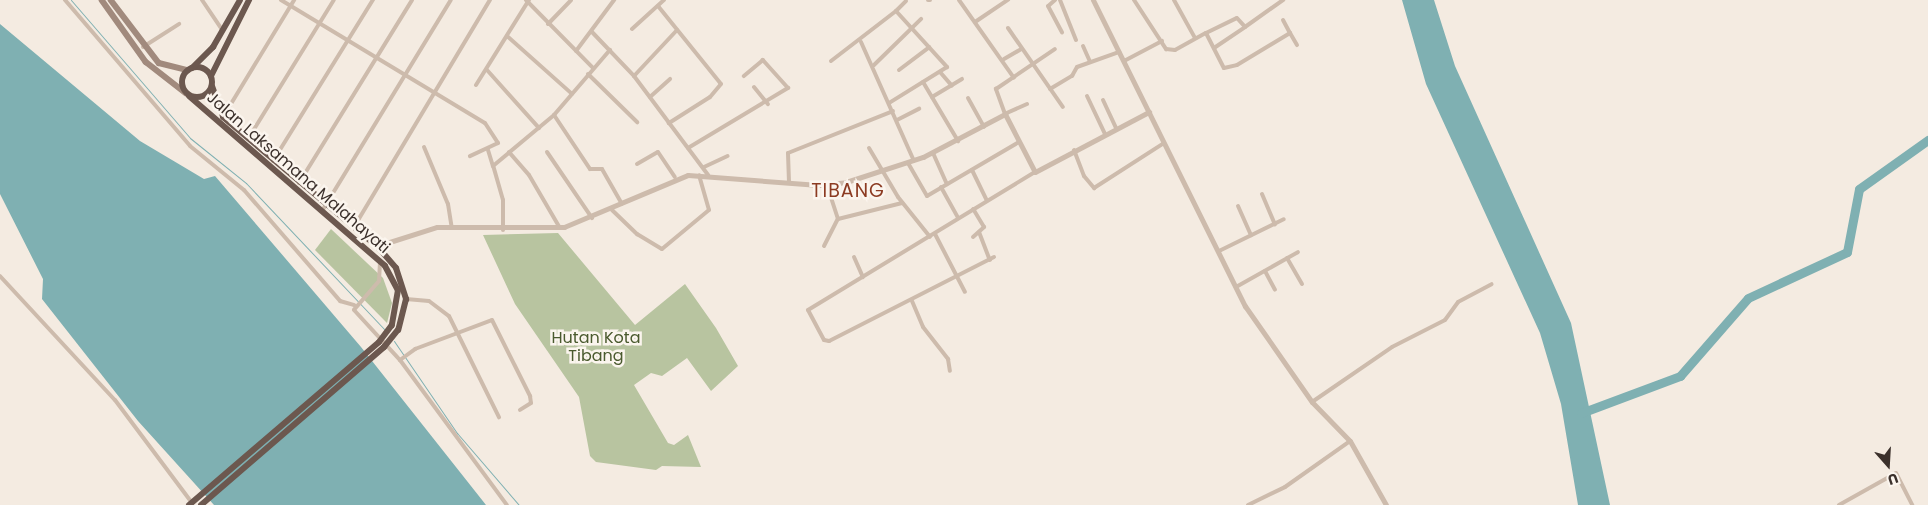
<!DOCTYPE html>
<style>
body{margin:0}
#map{position:relative;width:1928px;height:505px;overflow:hidden;background:#f4ebe1;font-family:Poppins,sans-serif}
div>[style]{position:absolute}
.green>*{inset:0;background:#b8c4a0}
.water>*{inset:0;background:#7fb0b2}
.stream>*{height:1px;margin:-0.5px;padding:0 0.5px;transform-origin:0.5px;border-radius:0.5px;background:#7fb0b2}
.river>*{height:9px;margin:-4.5px;padding:0 4.5px;transform-origin:4.5px;border-radius:4.5px;background:#7fb0b2}
.minor>*{height:4px;margin:-2px;padding:0 2px;transform-origin:2px;border-radius:2px;background:#cdbbac}
.tertiary>*{height:5px;margin:-2.5px;padding:0 2.5px;transform-origin:2.5px;border-radius:2.5px;background:#cdbbac}
.secondary>*{height:5.5px;margin:-2.75px;padding:0 2.75px;transform-origin:2.75px;border-radius:2.75px;background:#a18a7d}
.trunk>*{height:6px;margin:-3px;padding:0 3px;transform-origin:3px;border-radius:3px;background:#6c584f}
.trunk>.ring{margin:-3px;padding:0;box-sizing:content-box;background:none;border:6px solid #6c584f;border-radius:50%}
.trunk-bridge>*{height:6px;margin:-3px;padding:0 3px;transform-origin:3px;border-radius:3px;background:#6c584f}
span{translate:-50% -50%;white-space:nowrap;text-align:center;line-height:1.15;-webkit-text-stroke:5px #fbf5ee;paint-order:stroke}
.street-label{font-size:16px;color:#3b302b}
.park-label{font-size:16px;color:#4a5a2e}
.quarter-label{font-size:19px;color:#8c3b22;letter-spacing:1px}
.north{position:absolute;left:1863px;top:440px;width:50px;height:50px;-webkit-text-stroke:4px #fbf5ee;paint-order:stroke;rotate:161deg;font-size:14px;font-weight:700;line-height:20px;text-align:center;color:#3b302b}
.north::after{content:'';display:block;margin:auto;width:18px;height:22px;background:#3b302b;clip-path:polygon(50% 0,100% 100%,50% 72%,0 100%)}
</style>
<div id="map">
<div class="green">
<div style="clip-path:polygon(331px 229px,383px 278px,392px 303px,387px 323px,315px 250px)"></div>
<div style="clip-path:polygon(558px 233px,635px 325px,685px 284px,716px 328px,738px 366px,711px 391px,687px 358px,662px 376px,651px 373px,634px 385px,668px 443px,674px 445px,688px 435px,701px 467px,662px 466px,656px 470px,596px 462px,590px 456px,579px 397px,515px 304px,483px 235px)"></div>
</div>
<div class="water">
<div style="clip-path:polygon(1402px 0,1434px 0,1455px 66px,1571px 323px,1610px 505px,1578px 505px,1561px 404px,1540px 333px,1426px 84px)"></div>
<div style="clip-path:polygon(0 24px,140px 141px,204px 179px,215px 176px,361px 347px,486px 505px,214px 505px,138px 421px,42px 299px,43px 279px,0 194px)"></div>
</div>
<div class="stream">
<div style="left:71px;top:0;width:182px;rotate:49.2deg"></div>
<div style="left:190px;top:138px;width:72px;rotate:38.8deg"></div>
<div style="left:246px;top:183px;width:202px;rotate:46.6deg"></div>
<div style="left:394px;top:341px;width:112px;rotate:55.6deg"></div>
<div style="left:457px;top:433px;width:95px;rotate:49.3deg"></div>
</div>
<div class="river">
<div style="left:1581px;top:413px;width:106px;rotate:-20.5deg"></div>
<div style="left:1680px;top:376px;width:103px;rotate:-48.9deg"></div>
<div style="left:1748px;top:298px;width:109px;rotate:-24.9deg"></div>
<div style="left:1847px;top:252px;width:64px;rotate:-79.2deg"></div>
<div style="left:1859px;top:189px;width:85px;rotate:-35.4deg"></div>
</div>
<div class="minor">
<div style="left:65px;top:0;width:192px;rotate:49.4deg"></div>
<div style="left:190px;top:146px;width:70px;rotate:39.2deg"></div>
<div style="left:244px;top:190px;width:147px;rotate:49.1deg"></div>
<div style="left:340px;top:301px;width:15px;rotate:16deg"></div>
<div style="left:202px;top:0;width:37px;rotate:56deg"></div>
<div style="left:281px;top:0;width:238px;rotate:31.1deg"></div>
<div style="left:485px;top:123px;width:24px;rotate:57deg"></div>
<div style="left:498px;top:143px;width:31px;rotate:155deg"></div>
<div style="left:526px;top:0;width:95px;rotate:45.4deg"></div>
<div style="left:928px;top:0;width:2px"></div>
<div style="left:959px;top:0;width:95px;rotate:54.8deg"></div>
<div style="left:1055px;top:0;width:9px;rotate:139deg"></div>
<div style="left:1048px;top:6px;width:30px;rotate:62deg"></div>
<div style="left:1060px;top:0;width:43px;rotate:68.2deg"></div>
<div style="left:1134px;top:0;width:59px;rotate:56.9deg"></div>
<div style="left:1166px;top:49px;width:9px;rotate:6deg"></div>
<div style="left:1175px;top:50px;width:35px;rotate:-29deg"></div>
<div style="left:1206px;top:33px;width:39px;rotate:63deg"></div>
<div style="left:1224px;top:68px;width:13px;rotate:-13deg"></div>
<div style="left:1237px;top:65px;width:62px;rotate:-31.1deg"></div>
<div style="left:1290px;top:33px;width:14px;rotate:60deg"></div>
<div style="left:1174px;top:0;width:43px;rotate:61.1deg"></div>
<div style="left:658px;top:6px;width:100px;rotate:51.1deg"></div>
<div style="left:721px;top:84px;width:17px;rotate:130deg"></div>
<div style="left:710px;top:97px;width:49px;rotate:147.6deg"></div>
<div style="left:896px;top:11px;width:14px;rotate:-45deg"></div>
<div style="left:1283px;top:20px;width:15px;rotate:62deg"></div>
<div style="left:975px;top:22px;width:40px;rotate:-34deg"></div>
<div style="left:548px;top:24px;width:33px;rotate:-46deg"></div>
<div style="left:1008px;top:28px;width:96px;rotate:55.2deg"></div>
<div style="left:632px;top:29px;width:43px;rotate:-42.2deg"></div>
<div style="left:592px;top:32px;width:61px;rotate:46.3deg"></div>
<div style="left:634px;top:76px;width:124px;rotate:53.2deg"></div>
<div style="left:1206px;top:33px;width:34px;rotate:-26deg"></div>
<div style="left:1237px;top:18px;width:12px;rotate:48deg"></div>
<div style="left:1245px;top:27px;width:47px;rotate:-35.4deg"></div>
<div style="left:507px;top:36px;width:87px;rotate:41.7deg"></div>
<div style="left:861px;top:42px;width:130px;rotate:66deg"></div>
<div style="left:1083px;top:46px;width:17px;rotate:66deg"></div>
<div style="left:143px;top:47px;width:43px;rotate:-32.6deg"></div>
<div style="left:1214px;top:48px;width:37px;rotate:-34deg"></div>
<div style="left:576px;top:51px;width:64px;rotate:-53.3deg"></div>
<div style="left:1004px;top:59px;width:20px;rotate:-30deg"></div>
<div style="left:831px;top:61px;width:82px;rotate:-37.6deg"></div>
<div style="left:896px;top:11px;width:76px;rotate:47.7deg"></div>
<div style="left:947px;top:67px;width:68px;rotate:148.2deg"></div>
<div style="left:1124px;top:61px;width:43px;rotate:-27.8deg"></div>
<div style="left:874px;top:65px;width:66px;rotate:-44.4deg"></div>
<div style="left:487px;top:70px;width:78px;rotate:48.1deg"></div>
<div style="left:899px;top:70px;width:38px;rotate:-37deg"></div>
<div style="left:940px;top:72px;width:18px;rotate:49deg"></div>
<div style="left:588px;top:74px;width:69px;rotate:44.4deg"></div>
<div style="left:634px;top:76px;width:63px;rotate:-46.9deg"></div>
<div style="left:923px;top:82px;width:69px;rotate:59.3deg"></div>
<div style="left:476px;top:85px;width:100px;rotate:-58.1deg"></div>
<div style="left:754px;top:87px;width:22px;rotate:51deg"></div>
<div style="left:1050px;top:89px;width:26px;rotate:-31deg"></div>
<div style="left:1072px;top:76px;width:10px;rotate:-61deg"></div>
<div style="left:1077px;top:67px;width:45px;rotate:-19.7deg"></div>
<div style="left:1087px;top:96px;width:42px;rotate:64.7deg"></div>
<div style="left:650px;top:97px;width:27px;rotate:-42deg"></div>
<div style="left:932px;top:97px;width:35px;rotate:-31deg"></div>
<div style="left:968px;top:98px;width:33px;rotate:61deg"></div>
<div style="left:1103px;top:100px;width:31px;rotate:65deg"></div>
<div style="left:1027px;top:104px;width:24px;rotate:156deg"></div>
<div style="left:1005px;top:114px;width:27px;rotate:-110deg"></div>
<div style="left:996px;top:89px;width:71px;rotate:-34.1deg"></div>
<div style="left:554px;top:115px;width:65px;rotate:56.3deg"></div>
<div style="left:590px;top:169px;width:12px"></div>
<div style="left:602px;top:169px;width:40px;rotate:60.3deg"></div>
<div style="left:223px;top:117px;width:137px;rotate:-58.7deg"></div>
<div style="left:897px;top:120px;width:25px;rotate:-27deg"></div>
<div style="left:248px;top:139px;width:163px;rotate:-58.3deg"></div>
<div style="left:424px;top:147px;width:62px;rotate:67.2deg"></div>
<div style="left:448px;top:204px;width:24px;rotate:81deg"></div>
<div style="left:688px;top:148px;width:117px;rotate:-31deg"></div>
<div style="left:788px;top:88px;width:38px;rotate:-132deg"></div>
<div style="left:763px;top:60px;width:25px;rotate:140deg"></div>
<div style="left:869px;top:148px;width:57px;rotate:59.4deg"></div>
<div style="left:898px;top:197px;width:51px;rotate:51.3deg"></div>
<div style="left:488px;top:150px;width:17px;rotate:73deg"></div>
<div style="left:1074px;top:150px;width:28px;rotate:69deg"></div>
<div style="left:1084px;top:176px;width:16px;rotate:50deg"></div>
<div style="left:1094px;top:188px;width:83px;rotate:-32.7deg"></div>
<div style="left:509px;top:152px;width:30px;rotate:49deg"></div>
<div style="left:529px;top:175px;width:61px;rotate:59.7deg"></div>
<div style="left:547px;top:152px;width:80px;rotate:55.7deg"></div>
<div style="left:933px;top:153px;width:34px;rotate:66deg"></div>
<div style="left:273px;top:161px;width:190px;rotate:-58.2deg"></div>
<div style="left:908px;top:163px;width:38px;rotate:60deg"></div>
<div style="left:927px;top:196px;width:107px;rotate:-30.4deg"></div>
<div style="left:637px;top:164px;width:24px;rotate:-30deg"></div>
<div style="left:658px;top:152px;width:30px;rotate:56deg"></div>
<div style="left:704px;top:167px;width:26px;rotate:-25deg"></div>
<div style="left:972px;top:170px;width:34px;rotate:64deg"></div>
<div style="left:789px;top:182px;width:29px;rotate:-92deg"></div>
<div style="left:788px;top:153px;width:113px;rotate:-21.8deg"></div>
<div style="left:299px;top:183px;width:215px;rotate:-58.3deg"></div>
<div style="left:941px;top:187px;width:35px;rotate:61deg"></div>
<div style="left:1262px;top:194px;width:33px;rotate:67deg"></div>
<div style="left:1238px;top:206px;width:32px;rotate:66deg"></div>
<div style="left:612px;top:210px;width:35px;rotate:44deg"></div>
<div style="left:637px;top:234px;width:29px;rotate:31deg"></div>
<div style="left:662px;top:249px;width:61px;rotate:-39.7deg"></div>
<div style="left:709px;top:210px;width:36px;rotate:-106deg"></div>
<div style="left:322px;top:211px;width:247px;rotate:-58.6deg"></div>
<div style="left:838px;top:219px;width:66px;rotate:-14deg"></div>
<div style="left:354px;top:227px;width:265px;rotate:-59.1deg"></div>
<div style="left:503px;top:230px;width:30px;rotate:-90deg"></div>
<div style="left:503px;top:200px;width:35px;rotate:-106deg"></div>
<div style="left:493px;top:166px;width:80px;rotate:-39.9deg"></div>
<div style="left:554px;top:115px;width:86px;rotate:-49.3deg"></div>
<div style="left:979px;top:232px;width:30px;rotate:69deg"></div>
<div style="left:935px;top:234px;width:65px;rotate:62.7deg"></div>
<div style="left:973px;top:237px;width:15px;rotate:-42deg"></div>
<div style="left:984px;top:227px;width:21px;rotate:-121deg"></div>
<div style="left:824px;top:246px;width:30px;rotate:-63deg"></div>
<div style="left:838px;top:219px;width:36px;rotate:-108deg"></div>
<div style="left:1219px;top:251px;width:72px;rotate:-26.2deg"></div>
<div style="left:854px;top:257px;width:22px;rotate:66deg"></div>
<div style="left:994px;top:257px;width:185px;rotate:153deg"></div>
<div style="left:829px;top:341px;width:5px;rotate:-169deg"></div>
<div style="left:824px;top:340px;width:34px;rotate:-118deg"></div>
<div style="left:808px;top:310px;width:266px;rotate:-31.3deg"></div>
<div style="left:1287px;top:258px;width:30px;rotate:60deg"></div>
<div style="left:380px;top:262px;width:19px;rotate:93deg"></div>
<div style="left:379px;top:281px;width:38px;rotate:131deg"></div>
<div style="left:354px;top:310px;width:68px;rotate:47.4deg"></div>
<div style="left:400px;top:360px;width:180px;rotate:53.6deg"></div>
<div style="left:1265px;top:271px;width:21px;rotate:62deg"></div>
<div style="left:0;top:276px;width:169px;rotate:47.2deg"></div>
<div style="left:115px;top:400px;width:129px;rotate:53.2deg"></div>
<div style="left:1236px;top:287px;width:71px;rotate:-29.4deg"></div>
<div style="left:406px;top:299px;width:23px;rotate:5deg"></div>
<div style="left:429px;top:301px;width:25px;rotate:37deg"></div>
<div style="left:449px;top:316px;width:113px;rotate:63.7deg"></div>
<div style="left:912px;top:301px;width:28px;rotate:67deg"></div>
<div style="left:923px;top:327px;width:41px;rotate:52deg"></div>
<div style="left:948px;top:359px;width:12px;rotate:81deg"></div>
<div style="left:400px;top:360px;width:19px;rotate:-36deg"></div>
<div style="left:415px;top:349px;width:82px;rotate:-20.6deg"></div>
<div style="left:492px;top:320px;width:85px;rotate:63.4deg"></div>
<div style="left:530px;top:396px;width:7px;rotate:82deg"></div>
<div style="left:531px;top:403px;width:13px;rotate:148deg"></div>
<div style="left:1312px;top:402px;width:97px;rotate:-34.5deg"></div>
<div style="left:1392px;top:347px;width:59px;rotate:-27deg"></div>
<div style="left:1445px;top:320px;width:22px;rotate:-54deg"></div>
<div style="left:1458px;top:302px;width:38px;rotate:-28deg"></div>
<div style="left:1248px;top:505px;width:41px;rotate:-25.9deg"></div>
<div style="left:1285px;top:487px;width:80px;rotate:-35.3deg"></div>
<div style="left:1839px;top:505px;width:65px;rotate:-29.3deg"></div>
<div style="left:1896px;top:473px;width:36px;rotate:63deg"></div>
</div>
<div class="tertiary">
<div style="left:1093px;top:0;width:342px;rotate:63.6deg"></div>
<div style="left:1245px;top:306px;width:117px;rotate:55.1deg"></div>
<div style="left:1312px;top:402px;width:54px;rotate:45.7deg"></div>
<div style="left:1350px;top:441px;width:73px;rotate:60.6deg"></div>
<div style="left:377px;top:246px;width:63px;rotate:-17.6deg"></div>
<div style="left:437px;top:227px;width:127px"></div>
<div style="left:564px;top:227px;width:134px;rotate:-22.8deg"></div>
<div style="left:688px;top:175px;width:131px;rotate:4.4deg"></div>
<div style="left:819px;top:185px;width:27px;rotate:-6deg"></div>
<div style="left:846px;top:182px;width:81px;rotate:-18deg"></div>
<div style="left:923px;top:157px;width:93px;rotate:-27.7deg"></div>
<div style="left:1005px;top:114px;width:65px;rotate:62.7deg"></div>
<div style="left:1035px;top:172px;width:129px;rotate:-27.8deg"></div>
</div>
<div class="secondary">
<div style="left:102px;top:0;width:76px;rotate:54.6deg"></div>
<div style="left:146px;top:62px;width:51px;rotate:37.8deg"></div>
<div style="left:111px;top:0;width:79px;rotate:52.7deg"></div>
<div style="left:159px;top:63px;width:30px;rotate:14deg"></div>
</div>
<div class="trunk">
<div class="ring" style="left:182px;top:67px;width:24px;height:24px"></div>
<div style="left:192px;top:68px;width:30px;rotate:-45deg"></div>
<div style="left:213px;top:47px;width:54px;rotate:-60.1deg"></div>
<div style="left:211px;top:76px;width:85px;rotate:-63.4deg"></div>
<div style="left:212px;top:86px;width:33px;rotate:70deg"></div>
<div style="left:223px;top:117px;width:201px;rotate:40deg"></div>
<div style="left:377px;top:246px;width:29px;rotate:49deg"></div>
<div style="left:396px;top:268px;width:33px;rotate:72deg"></div>
<div style="left:406px;top:299px;width:32px;rotate:104deg"></div>
<div style="left:189px;top:96px;width:259px;rotate:40.9deg"></div>
<div style="left:385px;top:266px;width:27px;rotate:62deg"></div>
<div style="left:398px;top:290px;width:36px;rotate:100deg"></div>
<div style="left:189px;top:505px;width:250px;rotate:-40.6deg"></div>
<div style="left:201px;top:505px;width:242px;rotate:-40.8deg"></div>
</div>
<div class="trunk-bridge">
<div style="left:379px;top:342px;width:21px;rotate:-53deg"></div>
<div style="left:384px;top:347px;width:22px;rotate:-51deg"></div>
</div>
<div class="street-label">
<span style="left:298px;top:173px;rotate:41deg">Jalan Laksamana Malahayati</span>
</div>
<div class="park-label">
<span style="left:596px;top:347px">Hutan Kota<br>Tibang</span>
</div>
<div class="quarter-label">
<span style="left:848px;top:191px">TIBANG</span>
</div>
<div class="north">U</div>
</div>
